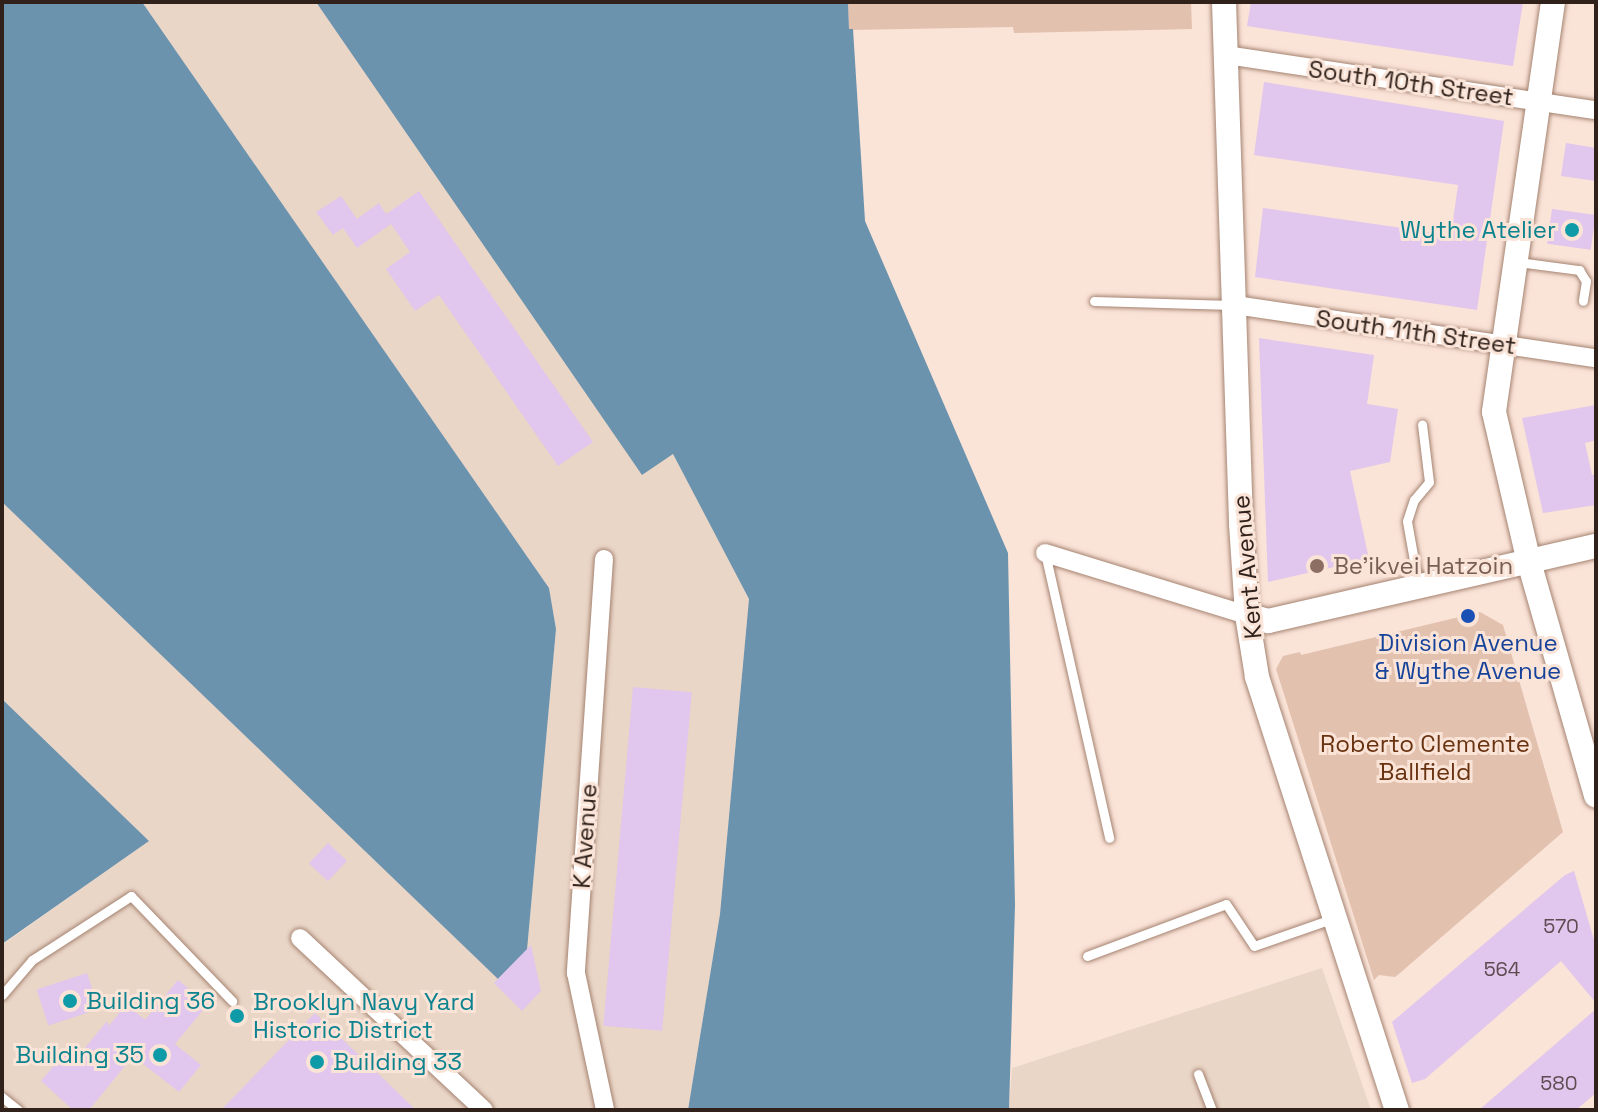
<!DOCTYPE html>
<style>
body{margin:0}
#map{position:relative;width:1598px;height:1112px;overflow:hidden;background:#fae3d7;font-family:"Space Grotesk",sans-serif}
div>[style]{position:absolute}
.industrial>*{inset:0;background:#ead6c7}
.green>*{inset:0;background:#e3c1af}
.water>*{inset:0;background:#6b93ad}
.building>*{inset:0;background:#e1c6ed;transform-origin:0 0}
.roads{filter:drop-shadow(0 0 2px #a58371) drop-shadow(0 0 2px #a58371)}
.lane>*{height:9px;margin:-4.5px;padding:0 4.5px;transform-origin:4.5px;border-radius:4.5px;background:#fff}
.street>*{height:18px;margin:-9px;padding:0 9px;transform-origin:9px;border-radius:9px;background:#fff}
.secondary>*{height:24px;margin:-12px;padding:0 12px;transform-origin:12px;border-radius:12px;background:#fff}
.dots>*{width:22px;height:22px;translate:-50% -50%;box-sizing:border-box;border:4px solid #fae3d7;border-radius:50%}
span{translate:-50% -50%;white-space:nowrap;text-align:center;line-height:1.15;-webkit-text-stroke:6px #fae3d7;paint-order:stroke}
.number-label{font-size:20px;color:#5c4b50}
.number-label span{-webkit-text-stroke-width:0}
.street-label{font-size:24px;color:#30221b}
.culture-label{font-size:24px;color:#0d838f}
.right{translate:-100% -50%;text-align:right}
.left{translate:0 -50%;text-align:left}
.education-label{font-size:24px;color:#785e54}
.transit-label{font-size:24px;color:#164399}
.park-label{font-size:24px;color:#693311}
.frame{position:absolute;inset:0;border:4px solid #30221b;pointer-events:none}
</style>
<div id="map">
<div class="industrial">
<div style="clip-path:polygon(142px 2px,316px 2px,642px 474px,673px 454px,749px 599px,720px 914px,688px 1110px,2px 1110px,2px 945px,149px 841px,2px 699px,2px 502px,498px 979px,527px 950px,556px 629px,549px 588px)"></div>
<div style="clip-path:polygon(1322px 968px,1371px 1110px,1009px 1110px,1012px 1068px)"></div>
</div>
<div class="green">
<div style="clip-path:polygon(848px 2px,1191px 2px,1192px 29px,1014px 33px,1013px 27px,849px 30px)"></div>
<div style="clip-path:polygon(1480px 612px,1503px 625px,1563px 832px,1400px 973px,1395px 977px,1379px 975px,1374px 980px,1276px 669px,1283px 656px,1300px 652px,1301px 655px)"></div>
</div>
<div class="water">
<div style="clip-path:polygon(2px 2px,142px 2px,549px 588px,556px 629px,527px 950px,498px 979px,2px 502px)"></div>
<div style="clip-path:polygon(316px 2px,848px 2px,849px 29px,853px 29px,865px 221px,1008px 553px,1015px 905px,1009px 1110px,688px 1110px,720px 914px,749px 599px,673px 454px,642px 475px)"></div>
<div style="clip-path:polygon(2px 699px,149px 841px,2px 944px)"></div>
</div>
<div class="building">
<div style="clip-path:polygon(1251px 2px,1523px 2px,1513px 66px,1247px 26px)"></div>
<div style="clip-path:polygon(1264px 82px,1504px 121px,1477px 310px,1255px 277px,1263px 208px,1451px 235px,1458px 185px,1254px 155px)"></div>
<div style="clip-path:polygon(1566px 143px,1596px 148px,1596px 181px,1561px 176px)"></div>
<div style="clip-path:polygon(419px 191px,593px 442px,558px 466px,439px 295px,415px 311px,386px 269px,410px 252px,391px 224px,357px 248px,343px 228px,333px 235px,316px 212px,341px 196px,357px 219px,379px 203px,386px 214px)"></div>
<div style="left:1552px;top:209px;width:44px;height:35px;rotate:8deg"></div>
<div style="clip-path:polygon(1259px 338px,1374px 355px,1367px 404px,1398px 409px,1390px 462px,1350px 471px,1369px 559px,1268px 582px)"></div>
<div style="clip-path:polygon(1596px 405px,1596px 440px,1585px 443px,1592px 475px,1596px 474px,1596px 505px,1543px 513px,1522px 418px)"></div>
<div style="left:633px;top:687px;width:59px;height:340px;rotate:5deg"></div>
<div style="left:328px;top:843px;width:26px;height:28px;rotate:43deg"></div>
<div style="clip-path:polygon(1574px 871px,1596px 947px,1596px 1003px,1561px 961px,1425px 1079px,1412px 1083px,1392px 1022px,1565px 875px)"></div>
<div style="clip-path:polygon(531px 945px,541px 991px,522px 1011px,494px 983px)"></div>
<div style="left:87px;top:973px;width:38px;height:53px;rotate:72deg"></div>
<div style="clip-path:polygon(178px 980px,208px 1004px,175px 1044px,201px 1065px,179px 1092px,133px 1056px,89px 1110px,73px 1110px,41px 1081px,65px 1052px,75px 1060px,107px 1021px,109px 1026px,126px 1004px,145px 1020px)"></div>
<div style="clip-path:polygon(1596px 1009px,1596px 1093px,1576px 1110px,1479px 1110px)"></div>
<div style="clip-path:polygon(315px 1013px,416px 1110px,221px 1110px)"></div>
</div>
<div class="roads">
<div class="lane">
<div style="left:1518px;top:262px;width:62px;rotate:7.5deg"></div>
<div style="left:1579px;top:270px;width:13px;rotate:58deg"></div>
<div style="left:1586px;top:281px;width:20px;rotate:99deg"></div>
<div style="left:1094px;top:301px;width:138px;rotate:1.7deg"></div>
<div style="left:1045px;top:553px;width:292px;rotate:77.3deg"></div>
<div style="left:1418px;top:583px;width:63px;rotate:-100.1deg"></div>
<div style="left:1407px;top:521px;width:22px;rotate:-72deg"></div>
<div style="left:1414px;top:500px;width:23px;rotate:-50deg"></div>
<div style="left:1429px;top:482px;width:58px;rotate:-96.9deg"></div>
<div style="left:1087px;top:956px;width:148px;rotate:-20.5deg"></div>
<div style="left:1226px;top:904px;width:50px;rotate:56.3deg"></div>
<div style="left:1254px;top:946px;width:85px;rotate:-19.3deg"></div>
<div style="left:2px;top:995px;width:46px;rotate:-49.4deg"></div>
<div style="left:32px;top:960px;width:118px;rotate:-32.9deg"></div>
<div style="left:131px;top:896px;width:146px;rotate:46.1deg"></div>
<div style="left:1198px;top:1074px;width:39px;rotate:69deg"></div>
<div style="left:2px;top:1097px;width:21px;rotate:39deg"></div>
</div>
<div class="street">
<div style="left:1226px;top:55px;width:374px;rotate:8.5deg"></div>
<div style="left:1235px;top:305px;width:365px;rotate:8.4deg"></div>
<div style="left:1045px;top:553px;width:211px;rotate:17.1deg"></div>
<div style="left:604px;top:559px;width:415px;rotate:93.9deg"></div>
<div style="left:576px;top:973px;width:140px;rotate:78deg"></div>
<div style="left:300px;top:938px;width:252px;rotate:43.1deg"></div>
</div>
<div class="secondary">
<div style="left:1224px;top:2px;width:522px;rotate:88.13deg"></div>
<div style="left:1241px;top:524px;width:91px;rotate:86.2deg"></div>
<div style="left:1247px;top:615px;width:63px;rotate:80.8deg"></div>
<div style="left:1257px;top:677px;width:455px;rotate:72.1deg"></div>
<div style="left:1553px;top:2px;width:414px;rotate:98.2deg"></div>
<div style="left:1494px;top:412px;width:154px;rotate:76.9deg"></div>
<div style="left:1529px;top:562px;width:243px;rotate:74deg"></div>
<div style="left:1247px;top:615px;width:22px;rotate:16deg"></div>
<div style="left:1268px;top:621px;width:336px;rotate:-12.9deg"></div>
</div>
</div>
<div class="dots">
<div style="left:1572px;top:230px;background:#0f9aa8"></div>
<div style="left:1317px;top:566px;background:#8d6e63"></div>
<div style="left:1468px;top:616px;background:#1a4fb4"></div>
<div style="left:70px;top:1001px;background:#0f9aa8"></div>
<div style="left:237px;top:1016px;background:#0f9aa8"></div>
<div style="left:160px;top:1055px;background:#0f9aa8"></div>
<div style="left:317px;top:1062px;background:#0f9aa8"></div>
</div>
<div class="number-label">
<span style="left:1561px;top:926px">570</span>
<span style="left:1502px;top:969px">564</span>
<span style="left:1559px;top:1083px">580</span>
</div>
<div class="street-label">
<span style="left:1411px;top:83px;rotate:8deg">South 10th Street</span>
<span style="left:1416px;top:332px;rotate:8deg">South 11th Street</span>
<span style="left:1247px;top:567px;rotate:-95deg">Kent Avenue</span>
<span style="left:585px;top:836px;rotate:-86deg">K Avenue</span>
</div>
<div class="culture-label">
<span class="right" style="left:1556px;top:230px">Wythe Atelier</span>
<span class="left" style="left:86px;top:1001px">Building 36</span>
<span class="left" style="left:253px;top:1016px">Brooklyn Navy Yard<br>Historic District</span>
<span class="right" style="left:144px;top:1055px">Building 35</span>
<span class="left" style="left:333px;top:1062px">Building 33</span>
</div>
<div class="education-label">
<span class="left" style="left:1333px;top:566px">Be'ikvei Hatzoin</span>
</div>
<div class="transit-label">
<span style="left:1468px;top:657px">Division Avenue<br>&amp; Wythe Avenue</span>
</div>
<div class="park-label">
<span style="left:1425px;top:758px">Roberto Clemente<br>Ballfield</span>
</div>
<div class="frame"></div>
</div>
